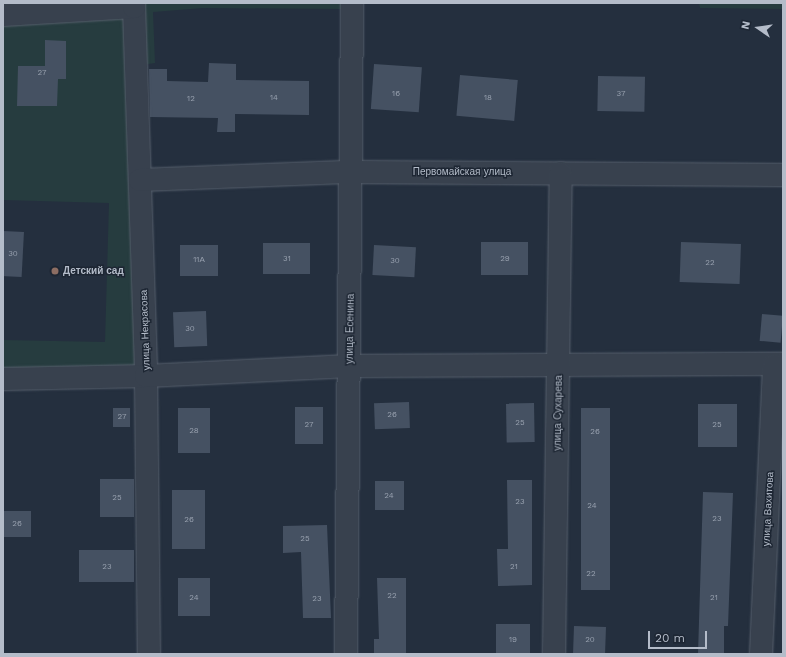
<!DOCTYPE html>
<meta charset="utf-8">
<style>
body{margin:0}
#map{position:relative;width:786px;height:657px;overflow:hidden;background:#242f3e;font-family:"Work Sans",sans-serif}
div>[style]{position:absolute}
.green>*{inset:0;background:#263c3f}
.building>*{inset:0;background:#455162;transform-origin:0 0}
.roads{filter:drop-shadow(0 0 1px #565f6c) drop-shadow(0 0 1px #565f6c)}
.minor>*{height:22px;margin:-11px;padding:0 11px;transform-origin:11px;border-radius:11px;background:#38414e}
.dots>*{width:11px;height:11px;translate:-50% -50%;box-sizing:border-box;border:2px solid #1d2633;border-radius:50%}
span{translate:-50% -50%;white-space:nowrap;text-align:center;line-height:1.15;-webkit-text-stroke:3px #1d2633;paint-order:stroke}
.number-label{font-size:8px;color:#98a1af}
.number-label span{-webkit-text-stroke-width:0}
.street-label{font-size:10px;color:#b4bcc9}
.poi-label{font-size:10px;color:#b4bcc9;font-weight:700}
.left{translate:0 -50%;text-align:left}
.frame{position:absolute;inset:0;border:4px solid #b4bcc9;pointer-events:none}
.north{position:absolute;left:738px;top:8px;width:40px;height:40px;-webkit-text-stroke:3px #1d2633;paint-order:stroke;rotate:283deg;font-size:11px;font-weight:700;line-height:16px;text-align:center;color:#b4bcc9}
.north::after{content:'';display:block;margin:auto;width:14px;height:18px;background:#b4bcc9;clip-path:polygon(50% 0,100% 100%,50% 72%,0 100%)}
.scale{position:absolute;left:648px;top:631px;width:59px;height:18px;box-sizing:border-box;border:2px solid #b4bcc9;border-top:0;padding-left:5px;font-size:12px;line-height:14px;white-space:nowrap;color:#b4bcc9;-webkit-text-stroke:3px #1d2633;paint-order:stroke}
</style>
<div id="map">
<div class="green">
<div style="clip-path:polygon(3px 3px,349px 3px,342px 9px,203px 8px,153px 12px,155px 63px,141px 65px,147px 370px,3px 372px,3px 340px,105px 342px,109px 203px,3px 200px)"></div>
<div style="clip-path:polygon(699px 3px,783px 3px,783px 9px,700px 8px)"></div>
</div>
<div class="building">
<div style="clip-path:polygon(45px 40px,66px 41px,66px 79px,58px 79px,57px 106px,17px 106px,18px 66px,45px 66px)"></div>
<div style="clip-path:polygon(209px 63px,236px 64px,236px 80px,309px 81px,309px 115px,235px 114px,235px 132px,217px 132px,218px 118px,150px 117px,149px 69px,167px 69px,167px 81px,208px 82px)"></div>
<div style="left:374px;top:64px;width:48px;height:45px;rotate:4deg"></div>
<div style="left:460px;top:75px;width:58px;height:41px;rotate:5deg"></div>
<div style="left:598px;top:76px;width:47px;height:35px;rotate:1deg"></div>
<div style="left:3px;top:231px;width:21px;height:45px;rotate:3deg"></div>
<div style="left:528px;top:242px;width:33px;height:47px;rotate:90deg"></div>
<div style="left:681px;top:242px;width:60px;height:40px;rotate:2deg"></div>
<div style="left:310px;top:243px;width:31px;height:47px;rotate:90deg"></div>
<div style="left:180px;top:245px;width:38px;height:31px"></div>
<div style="left:374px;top:245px;width:42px;height:30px;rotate:3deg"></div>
<div style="left:206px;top:311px;width:35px;height:33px;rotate:88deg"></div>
<div style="left:762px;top:314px;width:21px;height:27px;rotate:5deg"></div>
<div style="left:409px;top:402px;width:26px;height:35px;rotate:88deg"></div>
<div style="left:534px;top:403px;width:39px;height:28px;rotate:89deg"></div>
<div style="left:698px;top:404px;width:39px;height:43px"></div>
<div style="left:295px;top:407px;width:28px;height:37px"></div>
<div style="left:113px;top:408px;width:17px;height:19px"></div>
<div style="left:210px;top:408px;width:45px;height:32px;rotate:90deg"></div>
<div style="left:581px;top:408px;width:29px;height:182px"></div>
<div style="left:134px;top:479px;width:38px;height:34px;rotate:90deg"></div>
<div style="clip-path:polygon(507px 480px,532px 480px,532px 585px,498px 586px,497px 549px,508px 549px)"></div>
<div style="left:404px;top:481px;width:29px;height:29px;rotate:90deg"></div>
<div style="left:172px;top:490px;width:33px;height:59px"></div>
<div style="clip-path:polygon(703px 492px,733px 493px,728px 626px,724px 626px,724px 654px,698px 654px)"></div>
<div style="left:3px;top:511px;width:28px;height:26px"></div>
<div style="clip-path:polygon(327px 525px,331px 618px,303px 618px,301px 552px,283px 553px,283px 526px)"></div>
<div style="left:134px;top:550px;width:32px;height:55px;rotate:90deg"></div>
<div style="left:210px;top:578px;width:38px;height:32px;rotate:90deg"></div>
<div style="clip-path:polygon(377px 578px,406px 578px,406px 654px,374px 654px,374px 639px,379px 639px)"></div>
<div style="left:530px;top:624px;width:30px;height:34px;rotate:90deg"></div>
<div style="left:574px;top:626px;width:32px;height:28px;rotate:2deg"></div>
</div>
<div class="roads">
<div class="minor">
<div style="left:134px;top:7px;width:369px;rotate:88.1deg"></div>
<div style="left:146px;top:376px;width:278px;rotate:89.4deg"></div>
<div style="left:3px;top:15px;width:131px;rotate:-3.5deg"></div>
<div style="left:134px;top:7px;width:4px;rotate:-90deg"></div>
<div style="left:140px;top:180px;width:212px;rotate:-2.2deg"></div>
<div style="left:352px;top:172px;width:431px;rotate:0.4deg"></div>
<div style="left:3px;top:379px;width:143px;rotate:-1.2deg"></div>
<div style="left:146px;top:376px;width:204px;rotate:-2.8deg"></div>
<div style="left:350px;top:366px;width:433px;rotate:-0.3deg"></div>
<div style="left:346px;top:654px;width:651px;rotate:-89.47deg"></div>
<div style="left:554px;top:654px;width:481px;rotate:-89.2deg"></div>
<div style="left:761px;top:654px;width:289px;rotate:-87.4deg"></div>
</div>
</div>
<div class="dots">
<div style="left:55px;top:271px;background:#8d6e63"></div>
</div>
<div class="number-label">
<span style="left:42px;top:73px">27</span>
<span style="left:396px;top:94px">16</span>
<span style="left:621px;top:94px">37</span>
<span style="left:274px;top:98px">14</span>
<span style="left:488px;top:98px">18</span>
<span style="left:191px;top:99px">12</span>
<span style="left:13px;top:254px">30</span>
<span style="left:287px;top:259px">31</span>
<span style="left:505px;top:259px">29</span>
<span style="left:199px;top:260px">11А</span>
<span style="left:395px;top:261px">30</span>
<span style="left:710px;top:263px">22</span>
<span style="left:190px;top:329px">30</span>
<span style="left:392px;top:415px">26</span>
<span style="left:122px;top:417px">27</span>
<span style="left:520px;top:423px">25</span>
<span style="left:309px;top:425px">27</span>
<span style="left:717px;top:425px">25</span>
<span style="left:194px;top:431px">28</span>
<span style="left:595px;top:432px">26</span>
<span style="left:389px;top:496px">24</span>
<span style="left:117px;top:498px">25</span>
<span style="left:520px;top:502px">23</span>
<span style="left:592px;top:506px">24</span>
<span style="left:717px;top:519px">23</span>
<span style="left:189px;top:520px">26</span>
<span style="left:17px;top:524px">26</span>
<span style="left:305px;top:539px">25</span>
<span style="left:107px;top:567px">23</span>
<span style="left:514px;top:567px">21</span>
<span style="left:591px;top:574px">22</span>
<span style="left:392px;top:596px">22</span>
<span style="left:194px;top:598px">24</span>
<span style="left:714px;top:598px">21</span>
<span style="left:317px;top:599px">23</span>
<span style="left:513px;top:640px">19</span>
<span style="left:590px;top:640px">20</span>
</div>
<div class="street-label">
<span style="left:462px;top:172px">Первомайская улица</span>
<span style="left:350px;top:329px;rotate:-89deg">улица Есенина</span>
<span style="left:145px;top:330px;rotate:-92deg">улица Некрасова</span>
<span style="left:558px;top:413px;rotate:-89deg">улица Сухарева</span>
<span style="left:768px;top:509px;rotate:-87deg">улица Вахитова</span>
</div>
<div class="poi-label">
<span class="left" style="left:63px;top:271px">Детский сад</span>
</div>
<div class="frame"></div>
<div class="north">N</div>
<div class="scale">20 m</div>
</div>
